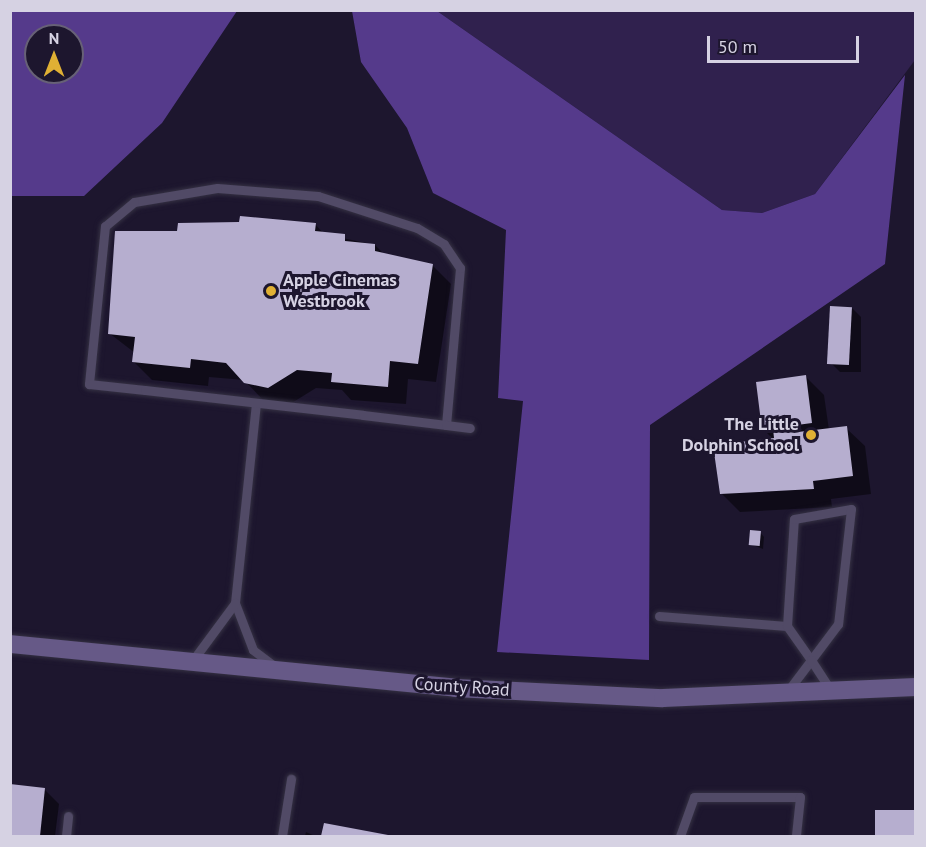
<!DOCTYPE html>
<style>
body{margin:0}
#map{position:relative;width:926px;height:847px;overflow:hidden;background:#1d162e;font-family:"PT Sans",sans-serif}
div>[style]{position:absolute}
.green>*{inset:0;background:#30214e}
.forest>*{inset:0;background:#553a8b}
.shadow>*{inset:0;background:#0007}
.building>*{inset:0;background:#b6aecf;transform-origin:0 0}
.roads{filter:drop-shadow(0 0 2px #353143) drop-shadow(0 0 2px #353143)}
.service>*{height:9px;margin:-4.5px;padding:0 4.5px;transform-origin:4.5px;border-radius:4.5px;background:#514a66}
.secondary>*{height:18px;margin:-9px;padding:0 9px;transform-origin:9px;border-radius:9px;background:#665987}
.dots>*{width:16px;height:16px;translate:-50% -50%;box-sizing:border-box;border:3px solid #1d162e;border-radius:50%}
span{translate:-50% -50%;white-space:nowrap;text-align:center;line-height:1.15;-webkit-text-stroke:6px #1d162e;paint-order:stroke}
.poi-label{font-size:18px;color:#d6d2e3;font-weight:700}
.left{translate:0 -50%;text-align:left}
.right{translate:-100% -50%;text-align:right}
.street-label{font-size:18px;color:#d6d2e3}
.frame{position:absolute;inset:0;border:12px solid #d6d2e3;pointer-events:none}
.north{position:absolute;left:24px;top:24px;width:60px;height:60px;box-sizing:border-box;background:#1d162e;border:2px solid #676176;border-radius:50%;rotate:0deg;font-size:16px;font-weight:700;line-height:24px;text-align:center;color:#d6d2e3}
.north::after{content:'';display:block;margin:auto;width:21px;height:27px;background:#e0b034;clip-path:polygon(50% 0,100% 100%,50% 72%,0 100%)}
.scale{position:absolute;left:707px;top:36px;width:152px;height:27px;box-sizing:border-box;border:3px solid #d6d2e3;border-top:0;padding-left:8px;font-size:18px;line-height:21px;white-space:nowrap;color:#d6d2e3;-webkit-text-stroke:4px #1d162e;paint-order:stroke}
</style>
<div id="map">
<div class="green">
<div style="clip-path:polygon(437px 11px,915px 11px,915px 60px,815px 194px,762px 213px,722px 210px)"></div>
</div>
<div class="forest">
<div style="clip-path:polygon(evenodd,10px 11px,11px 10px,237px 11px,162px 123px,84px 196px,11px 196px,10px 11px,36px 36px,72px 36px,72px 72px,36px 72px,36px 36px)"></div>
<div style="clip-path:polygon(352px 11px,437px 11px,722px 210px,762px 213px,815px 194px,905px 75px,885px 264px,650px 425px,649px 660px,497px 652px,523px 401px,498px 398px,506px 230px,433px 193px,407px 128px,361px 62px)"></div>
</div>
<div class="shadow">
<div style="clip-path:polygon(315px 224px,324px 234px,375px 245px,385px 255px,432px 265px,451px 284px,436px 382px,408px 379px,406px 404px,351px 400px,342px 390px,316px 388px,287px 406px,264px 401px,244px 380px,209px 377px,208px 386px,152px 380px,134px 362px,135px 353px,109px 333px,179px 232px)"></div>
<div style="clip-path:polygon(852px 308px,861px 317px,861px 372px,840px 372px,831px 363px)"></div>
<div style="clip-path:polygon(806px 377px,824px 395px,829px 430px,846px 428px,865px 446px,871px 494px,831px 499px,832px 507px,740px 512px,721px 493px,773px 439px,763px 429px)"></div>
<div style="clip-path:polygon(760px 532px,764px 537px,763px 549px,750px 544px)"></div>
<div style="clip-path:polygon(10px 786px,44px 789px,59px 804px,55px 836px,10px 836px)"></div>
<div style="clip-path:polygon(916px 811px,916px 836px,879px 836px,877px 814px)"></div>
<div style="clip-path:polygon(325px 824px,386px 836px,323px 836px)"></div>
<div style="clip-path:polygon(306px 832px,315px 836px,305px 836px)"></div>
</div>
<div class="building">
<div style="clip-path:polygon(240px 216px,316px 223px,315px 231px,345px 234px,345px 241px,375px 244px,375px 251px,433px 264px,418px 364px,390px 361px,388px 387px,331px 382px,332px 373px,297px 370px,268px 388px,244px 383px,226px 363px,191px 359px,190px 368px,132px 362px,135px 337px,108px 334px,115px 231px,177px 231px,178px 223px,239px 222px)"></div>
<div style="left:830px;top:306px;width:22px;height:58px;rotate:3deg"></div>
<div style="clip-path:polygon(806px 375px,812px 423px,797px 425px,798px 432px,847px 426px,853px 476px,813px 481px,814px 489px,720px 494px,713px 445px,774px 438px,773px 429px,762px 430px,756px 382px)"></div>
<div style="left:750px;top:530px;width:11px;height:15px;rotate:5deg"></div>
<div style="clip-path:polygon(10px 784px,45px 788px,40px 836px,10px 836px)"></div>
<div style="left:916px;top:810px;width:26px;height:41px;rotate:90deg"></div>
<div style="clip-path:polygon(324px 823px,388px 835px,388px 836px,321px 836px)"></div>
</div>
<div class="roads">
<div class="service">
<div style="left:256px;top:403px;width:201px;rotate:96deg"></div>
<div style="left:235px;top:603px;width:50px;rotate:69deg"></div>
<div style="left:253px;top:650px;width:30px;rotate:37deg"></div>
<div style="left:446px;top:425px;width:158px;rotate:-84.9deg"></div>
<div style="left:460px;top:268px;width:29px;rotate:-124deg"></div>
<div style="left:444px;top:244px;width:31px;rotate:-149deg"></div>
<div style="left:417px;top:228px;width:104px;rotate:-162.1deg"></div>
<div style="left:318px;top:196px;width:101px;rotate:-175.5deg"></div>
<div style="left:217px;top:188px;width:84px;rotate:170.4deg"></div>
<div style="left:134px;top:202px;width:38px;rotate:140deg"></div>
<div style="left:105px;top:226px;width:159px;rotate:95.8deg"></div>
<div style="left:89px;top:384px;width:56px;rotate:6.1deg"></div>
<div style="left:145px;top:390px;width:219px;rotate:6.5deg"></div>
<div style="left:363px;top:415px;width:84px;rotate:6.9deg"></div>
<div style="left:446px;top:425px;width:24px;rotate:7deg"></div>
<div style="left:659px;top:616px;width:128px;rotate:4.5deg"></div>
<div style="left:193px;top:660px;width:71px;rotate:-53.6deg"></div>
<div style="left:787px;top:692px;width:40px;rotate:-53deg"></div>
<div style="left:811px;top:660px;width:42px;rotate:-125.2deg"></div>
<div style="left:787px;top:626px;width:107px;rotate:-86.3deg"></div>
<div style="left:794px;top:519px;width:58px;rotate:-10deg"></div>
<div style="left:851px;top:509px;width:116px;rotate:96.4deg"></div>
<div style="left:838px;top:624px;width:45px;rotate:126.9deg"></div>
<div style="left:811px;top:660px;width:37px;rotate:57deg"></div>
<div style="left:66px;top:836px;width:20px;rotate:-84deg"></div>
<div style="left:282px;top:836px;width:58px;rotate:-81deg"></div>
<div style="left:680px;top:836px;width:41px;rotate:-70.3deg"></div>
<div style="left:694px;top:797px;width:106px"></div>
<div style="left:800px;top:797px;width:39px;rotate:96deg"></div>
</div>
<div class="secondary">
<div style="left:10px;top:644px;width:447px;rotate:5.6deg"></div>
<div style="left:455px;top:688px;width:208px;rotate:2.8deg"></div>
<div style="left:663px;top:698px;width:253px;rotate:-2.5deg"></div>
</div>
</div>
<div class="dots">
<div style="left:271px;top:291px;background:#e0b034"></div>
<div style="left:811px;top:435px;background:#e0b034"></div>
</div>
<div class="poi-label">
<span class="left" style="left:283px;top:291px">Apple Cinemas<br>Westbrook</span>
<span class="right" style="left:799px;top:435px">The Little<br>Dolphin School</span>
</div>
<div class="street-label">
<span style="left:462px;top:687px;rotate:4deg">County Road</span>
</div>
<div class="frame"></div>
<div class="north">N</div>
<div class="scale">50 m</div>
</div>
